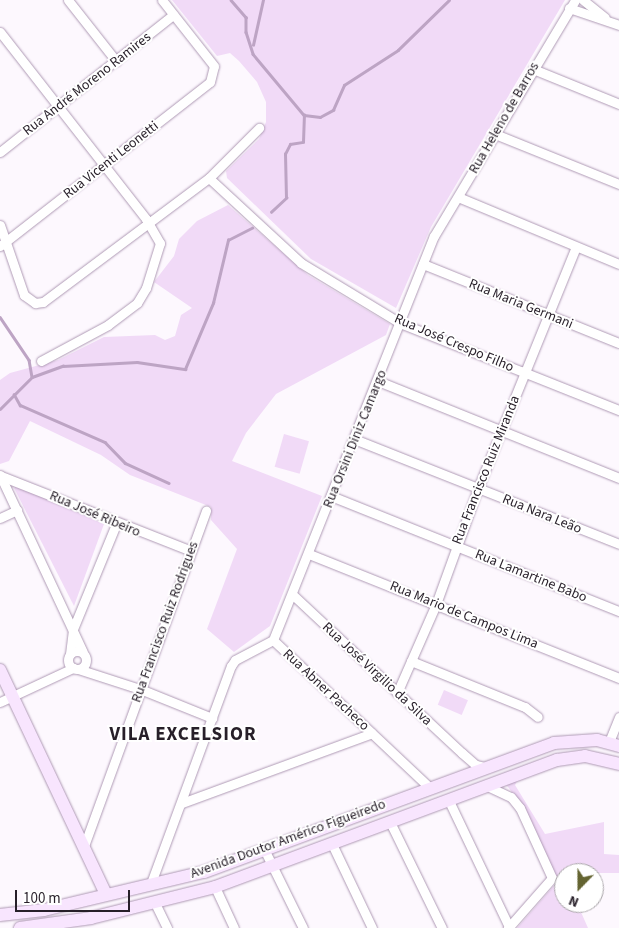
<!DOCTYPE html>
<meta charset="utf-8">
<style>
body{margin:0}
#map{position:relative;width:619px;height:928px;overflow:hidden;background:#fdf8fe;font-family:"Source Sans 3",sans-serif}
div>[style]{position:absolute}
.green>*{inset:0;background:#f1daf7;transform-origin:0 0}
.stream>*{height:2.5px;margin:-1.25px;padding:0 1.25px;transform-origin:1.25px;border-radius:1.25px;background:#bda4c4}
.roads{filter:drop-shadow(0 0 1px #af9ab5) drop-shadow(0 0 1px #af9ab5)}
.minor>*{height:9px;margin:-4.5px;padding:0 4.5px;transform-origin:4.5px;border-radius:4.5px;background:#fff}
.minor>.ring{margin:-4.5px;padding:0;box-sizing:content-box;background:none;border:9px solid #fff;border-radius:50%}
.secondary>*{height:12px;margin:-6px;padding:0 6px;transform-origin:6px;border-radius:6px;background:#f8e5fe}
span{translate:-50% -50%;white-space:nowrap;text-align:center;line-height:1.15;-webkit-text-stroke:4px #fff;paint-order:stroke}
.street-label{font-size:14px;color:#271f29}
.district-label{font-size:19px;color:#271f29;font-weight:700;letter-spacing:1px}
.north{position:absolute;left:554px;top:863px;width:50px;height:50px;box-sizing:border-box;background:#fff;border:1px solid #a9a5a9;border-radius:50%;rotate:202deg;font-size:14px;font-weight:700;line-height:20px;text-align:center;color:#271f29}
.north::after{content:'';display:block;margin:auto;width:18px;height:22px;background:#646431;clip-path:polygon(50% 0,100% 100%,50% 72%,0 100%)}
.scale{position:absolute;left:15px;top:890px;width:115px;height:22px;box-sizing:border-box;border:2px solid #271f29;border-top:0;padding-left:6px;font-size:15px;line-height:18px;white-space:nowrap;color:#271f29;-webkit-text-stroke:4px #fff;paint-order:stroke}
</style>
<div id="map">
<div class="green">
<div style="clip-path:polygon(172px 0,565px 0,431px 227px,396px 308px,311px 259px,227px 178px,226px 171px,259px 139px,266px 122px,266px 102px,257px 82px,239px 61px,230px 53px,217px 56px)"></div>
<div style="clip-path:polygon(228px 205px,308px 275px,390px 324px,386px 335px,276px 394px,246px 433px,232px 461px,322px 496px,270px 626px,234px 652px,207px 629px,237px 549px,211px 520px,211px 507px,130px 475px,101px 455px,30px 421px,9px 461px,0 464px,0 380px,10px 373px,58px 360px,104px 337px,155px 335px,165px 340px,175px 336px,181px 315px,192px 308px,154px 282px,174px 256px,179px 239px,197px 221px)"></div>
<div style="left:284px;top:434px;width:26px;height:34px;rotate:16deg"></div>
<div style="clip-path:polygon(16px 486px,104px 524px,74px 606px,14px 488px)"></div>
<div style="left:444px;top:690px;width:26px;height:16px;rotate:23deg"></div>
<div style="clip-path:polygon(519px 778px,515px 785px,545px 834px,604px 822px,604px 854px,619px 855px,619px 873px,564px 873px,564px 903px,577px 903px,588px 928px,517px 928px,558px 881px,524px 808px,505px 783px)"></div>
</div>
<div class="stream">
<div style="left:231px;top:0;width:23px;rotate:49deg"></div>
<div style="left:246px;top:17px;width:15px;rotate:90deg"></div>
<div style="left:246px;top:32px;width:23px;rotate:72deg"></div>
<div style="left:253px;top:54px;width:80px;rotate:50.1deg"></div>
<div style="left:253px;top:45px;width:46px;rotate:-77.5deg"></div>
<div style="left:271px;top:212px;width:21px;rotate:-43deg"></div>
<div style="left:286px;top:198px;width:44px;rotate:-91.3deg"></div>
<div style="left:285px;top:154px;width:11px;rotate:-63deg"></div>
<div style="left:290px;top:144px;width:13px;rotate:-9deg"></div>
<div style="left:303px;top:142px;width:27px;rotate:-88deg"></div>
<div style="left:304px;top:115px;width:16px;rotate:7deg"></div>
<div style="left:320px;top:117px;width:15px;rotate:-28deg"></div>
<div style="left:333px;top:110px;width:27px;rotate:-66deg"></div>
<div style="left:344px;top:85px;width:64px;rotate:-32.9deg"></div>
<div style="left:398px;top:50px;width:71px;rotate:-44.4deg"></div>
<div style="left:0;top:317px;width:52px;rotate:56deg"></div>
<div style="left:29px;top:360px;width:17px;rotate:80deg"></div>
<div style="left:14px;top:394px;width:13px;rotate:61deg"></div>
<div style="left:20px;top:405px;width:93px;rotate:23.5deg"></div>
<div style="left:105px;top:442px;width:29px;rotate:46deg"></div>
<div style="left:125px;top:463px;width:48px;rotate:24.4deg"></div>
<div style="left:0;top:409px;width:45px;rotate:-45deg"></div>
<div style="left:32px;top:377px;width:33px;rotate:-20deg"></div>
<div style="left:63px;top:366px;width:74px;rotate:-3.1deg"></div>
<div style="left:137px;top:362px;width:49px;rotate:8.3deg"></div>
<div style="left:185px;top:369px;width:72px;rotate:-67deg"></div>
<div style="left:213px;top:303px;width:65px;rotate:-76.6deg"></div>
<div style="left:228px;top:240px;width:27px;rotate:-27deg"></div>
</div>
<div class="roads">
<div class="minor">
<div style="left:68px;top:0;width:78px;rotate:51.8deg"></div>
<div style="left:583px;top:0;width:28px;rotate:39deg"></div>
<div style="left:569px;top:8px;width:53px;rotate:18.8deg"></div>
<div style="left:0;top:32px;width:237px;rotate:52deg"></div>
<div style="left:146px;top:219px;width:28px;rotate:60deg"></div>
<div style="left:160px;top:243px;width:47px;rotate:107.3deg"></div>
<div style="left:146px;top:288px;width:17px;rotate:121deg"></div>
<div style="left:137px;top:303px;width:36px;rotate:143deg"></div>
<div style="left:108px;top:325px;width:76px;rotate:151.8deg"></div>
<div style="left:533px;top:69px;width:93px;rotate:22.1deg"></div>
<div style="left:495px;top:134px;width:134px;rotate:22deg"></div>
<div style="left:0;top:152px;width:221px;rotate:-38.4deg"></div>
<div style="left:209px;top:178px;width:125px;rotate:42.7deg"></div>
<div style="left:301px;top:263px;width:116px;rotate:31.2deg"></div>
<div style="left:400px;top:323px;width:236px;rotate:21.7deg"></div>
<div style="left:458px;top:197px;width:174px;rotate:22.6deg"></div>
<div style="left:0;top:225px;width:74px;rotate:71.1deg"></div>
<div style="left:24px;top:295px;width:14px;rotate:36deg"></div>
<div style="left:35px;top:303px;width:8px;rotate:-7deg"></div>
<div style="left:43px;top:302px;width:207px;rotate:-36.8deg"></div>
<div style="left:209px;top:178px;width:71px;rotate:-45deg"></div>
<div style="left:0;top:246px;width:266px;rotate:-38deg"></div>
<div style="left:210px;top:82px;width:16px;rotate:-76deg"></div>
<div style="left:214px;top:66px;width:84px;rotate:-128.2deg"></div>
<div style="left:423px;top:264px;width:211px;rotate:22deg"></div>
<div style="left:378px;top:381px;width:260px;rotate:21.9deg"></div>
<div style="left:354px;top:439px;width:285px;rotate:21.6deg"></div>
<div style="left:0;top:475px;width:195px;rotate:64.9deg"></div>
<div style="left:1px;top:476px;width:204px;rotate:21.5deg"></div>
<div style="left:331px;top:496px;width:310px;rotate:21.8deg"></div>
<div style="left:0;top:518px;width:19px;rotate:-25deg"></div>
<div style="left:309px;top:554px;width:334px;rotate:21.8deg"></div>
<div style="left:293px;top:595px;width:231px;rotate:43.1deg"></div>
<div style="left:462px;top:753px;width:18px;rotate:41deg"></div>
<div style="left:476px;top:765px;width:9px;rotate:13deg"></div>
<div style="left:273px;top:640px;width:435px;rotate:-68.3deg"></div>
<div style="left:434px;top:236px;width:275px;rotate:-59.1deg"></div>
<div class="ring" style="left:68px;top:651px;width:9px;height:9px"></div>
<div style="left:70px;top:654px;width:25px;rotate:-83deg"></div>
<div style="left:73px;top:629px;width:113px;rotate:-67.7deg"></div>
<div style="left:411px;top:661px;width:123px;rotate:22deg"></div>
<div style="left:525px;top:707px;width:16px;rotate:38deg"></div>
<div style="left:78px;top:669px;width:65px;rotate:17.9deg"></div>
<div style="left:140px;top:689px;width:78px;rotate:21.9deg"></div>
<div style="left:397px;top:693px;width:97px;rotate:-66.3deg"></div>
<div style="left:436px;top:604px;width:123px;rotate:-70.1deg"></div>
<div style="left:478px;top:488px;width:260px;rotate:-67.9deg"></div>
<div style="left:0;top:702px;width:81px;rotate:-25deg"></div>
<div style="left:609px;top:742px;width:27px;rotate:-68deg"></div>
<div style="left:487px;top:786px;width:26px;rotate:25deg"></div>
<div style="left:511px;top:797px;width:14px;rotate:51deg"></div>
<div style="left:520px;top:808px;width:77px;rotate:65.4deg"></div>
<div style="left:552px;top:878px;width:67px;rotate:131.3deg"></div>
<div style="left:449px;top:801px;width:140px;rotate:64.5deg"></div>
<div style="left:182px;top:803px;width:202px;rotate:-20.2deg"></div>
<div style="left:390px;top:822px;width:118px;rotate:63.9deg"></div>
<div style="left:332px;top:844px;width:93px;rotate:64.5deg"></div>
<div style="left:84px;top:846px;width:357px;rotate:-70deg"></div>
<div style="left:264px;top:849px;width:88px;rotate:63.7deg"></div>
<div style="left:151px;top:883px;width:231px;rotate:-69.8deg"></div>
<div style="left:231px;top:666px;width:7px;rotate:-56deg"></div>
<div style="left:235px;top:660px;width:43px;rotate:-27.8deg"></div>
<div style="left:273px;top:640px;width:216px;rotate:43.3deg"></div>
<div style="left:215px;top:887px;width:45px;rotate:65.1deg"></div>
<div style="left:154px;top:901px;width:30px;rotate:64deg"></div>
</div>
<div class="secondary">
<div style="left:0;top:670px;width:248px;rotate:64.7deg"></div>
<div style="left:0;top:915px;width:44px;rotate:-6.5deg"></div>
<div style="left:44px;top:910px;width:164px;rotate:-13.4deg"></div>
<div style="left:204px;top:872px;width:373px;rotate:-20.2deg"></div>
<div style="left:554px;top:743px;width:43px;rotate:-4deg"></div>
<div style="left:597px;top:740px;width:23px;rotate:15deg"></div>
<div style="left:20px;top:928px;width:72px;rotate:-8deg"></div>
<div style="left:91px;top:918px;width:128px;rotate:-14deg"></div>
<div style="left:215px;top:887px;width:365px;rotate:-20.4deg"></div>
<div style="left:557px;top:760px;width:28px;rotate:-8deg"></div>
<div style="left:585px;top:756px;width:35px;rotate:13deg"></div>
</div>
</div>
<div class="street-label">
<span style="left:87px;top:84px;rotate:-38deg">Rua André Moreno Ramires</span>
<span style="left:504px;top:118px;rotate:-60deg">Rua Heleno de Barros</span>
<span style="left:111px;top:160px;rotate:-38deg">Rua Vicenti Leonetti</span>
<span style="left:521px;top:304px;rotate:22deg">Rua Maria Germani</span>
<span style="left:454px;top:343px;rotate:23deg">Rua José Crespo Filho</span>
<span style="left:355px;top:439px;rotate:-68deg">Rua Orsini Diniz Camargo</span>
<span style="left:486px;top:470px;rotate:-68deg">Rua Francisco Ruiz Miranda</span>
<span style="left:95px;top:514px;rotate:23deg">Rua José Ribeiro</span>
<span style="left:542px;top:514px;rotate:22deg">Rua Nara Leão</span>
<span style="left:531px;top:576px;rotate:22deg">Rua Lamartine Babo</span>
<span style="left:464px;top:615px;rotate:22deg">Rua Mario de Campos Lima</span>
<span style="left:165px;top:622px;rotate:-70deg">Rua Francisco Ruiz Rodrigues</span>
<span style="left:377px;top:674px;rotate:43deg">Rua José Virgilio da Silva</span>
<span style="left:326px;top:690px;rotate:43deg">Rua Abner Pacheco</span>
<span style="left:288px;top:839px;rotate:-20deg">Avenida Doutor Américo Figueiredo</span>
</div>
<div class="district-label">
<span style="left:183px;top:735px">VILA EXCELSIOR</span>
</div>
<div class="north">N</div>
<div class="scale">100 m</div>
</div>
